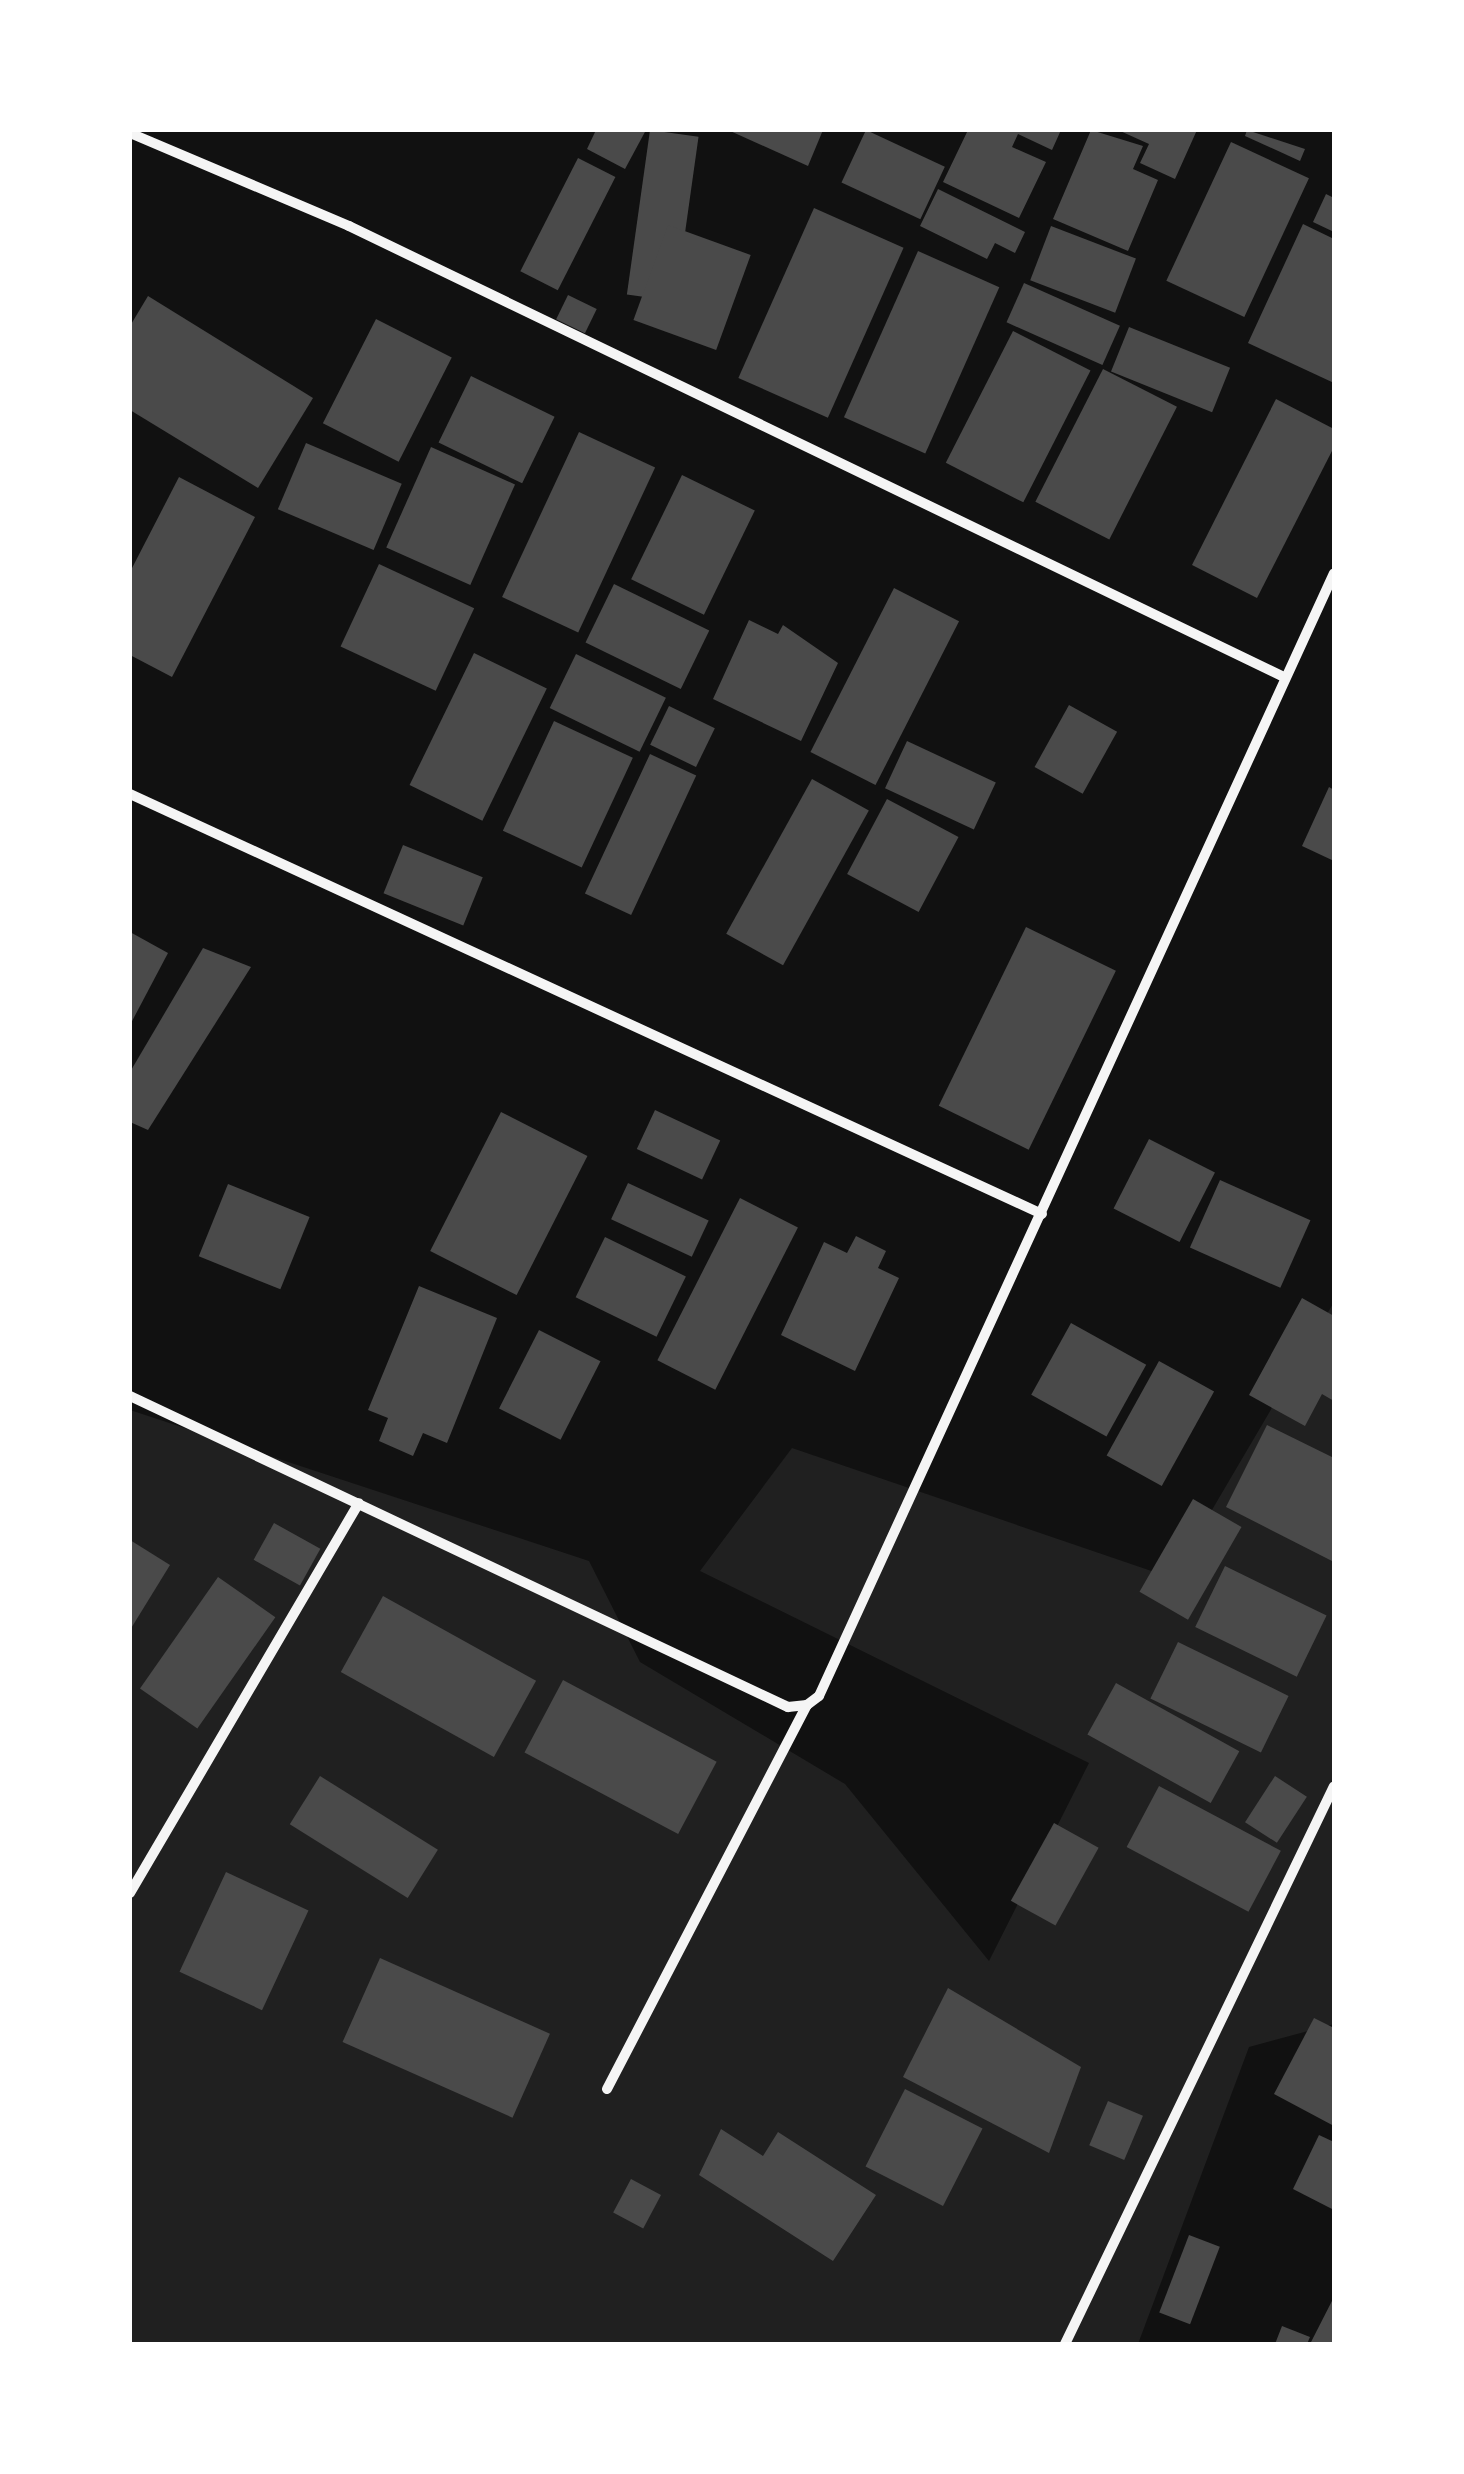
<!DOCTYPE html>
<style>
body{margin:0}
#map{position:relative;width:1464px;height:2474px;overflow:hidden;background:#111;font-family:Signika,sans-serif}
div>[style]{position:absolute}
.green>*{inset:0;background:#202020}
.building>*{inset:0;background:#4a4a4a;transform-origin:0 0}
.minor>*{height:10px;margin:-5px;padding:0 5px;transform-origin:5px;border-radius:5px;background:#f5f5f5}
span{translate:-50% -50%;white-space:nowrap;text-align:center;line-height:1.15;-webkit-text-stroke:8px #fff;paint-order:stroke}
.frame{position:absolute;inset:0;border:132px solid #fff;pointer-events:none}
</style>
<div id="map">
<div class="green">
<div style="clip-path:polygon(1334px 1302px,1334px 2024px,1249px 2047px,1138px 2344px,130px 2344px,130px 1410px,589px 1561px,640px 1662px,845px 1784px,989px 1961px,1089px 1763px,700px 1571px,792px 1448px,1172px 1578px)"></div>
</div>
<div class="building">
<div style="clip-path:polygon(596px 130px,646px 130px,625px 169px,587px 149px)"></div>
<div style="left:650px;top:130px;width:49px;height:166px;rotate:8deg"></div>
<div style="clip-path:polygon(728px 130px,823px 130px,808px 166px)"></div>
<div style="left:866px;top:130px;width:87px;height:58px;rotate:25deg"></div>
<div style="clip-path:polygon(968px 130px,1061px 130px,1052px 150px,1018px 134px,1012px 147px,1046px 162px,1019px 218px,943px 182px)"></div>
<div style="clip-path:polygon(1091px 130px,1143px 146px,1133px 169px,1158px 180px,1128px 251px,1053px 219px)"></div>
<div style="clip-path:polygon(1118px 130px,1197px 130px,1175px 179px,1140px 163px,1149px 144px)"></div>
<div style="clip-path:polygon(1247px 130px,1305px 149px,1300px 161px,1245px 136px)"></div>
<div style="left:1231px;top:142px;width:86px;height:153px;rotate:25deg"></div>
<div style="left:578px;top:158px;width:42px;height:127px;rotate:27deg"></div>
<div style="clip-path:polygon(938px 189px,1025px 232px,1015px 253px,995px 243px,987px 259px,920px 226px)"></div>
<div style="clip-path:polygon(1326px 194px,1334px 198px,1334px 232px,1313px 222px)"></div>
<div style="left:814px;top:208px;width:98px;height:186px;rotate:24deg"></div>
<div style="clip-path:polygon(1303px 224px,1334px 239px,1334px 383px,1248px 343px)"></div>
<div style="left:668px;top:225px;width:88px;height:101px;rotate:20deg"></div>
<div style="left:1051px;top:226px;width:91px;height:58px;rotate:21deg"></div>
<div style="left:918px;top:251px;width:89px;height:182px;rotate:24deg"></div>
<div style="left:1024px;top:283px;width:105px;height:43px;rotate:24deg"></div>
<div style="left:568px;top:295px;width:32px;height:27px;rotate:26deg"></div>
<div style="clip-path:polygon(148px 296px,313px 398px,258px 488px,130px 410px,130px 326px)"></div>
<div style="left:376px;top:319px;width:85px;height:117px;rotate:27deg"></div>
<div style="left:1129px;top:327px;width:109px;height:48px;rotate:22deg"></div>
<div style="left:1013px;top:331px;width:87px;height:148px;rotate:27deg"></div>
<div style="left:1103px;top:369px;width:83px;height:149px;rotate:27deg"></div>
<div style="left:471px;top:376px;width:93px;height:74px;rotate:26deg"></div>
<div style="clip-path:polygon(1276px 399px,1334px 429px,1334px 447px,1257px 598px,1192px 565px)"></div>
<div style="left:579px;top:432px;width:84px;height:182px;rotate:25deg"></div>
<div style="left:306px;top:443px;width:104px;height:72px;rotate:23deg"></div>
<div style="left:431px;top:447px;width:92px;height:110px;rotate:24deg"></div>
<div style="left:682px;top:475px;width:81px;height:116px;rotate:26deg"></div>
<div style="clip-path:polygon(179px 477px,255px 517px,172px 677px,130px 655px,130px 572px)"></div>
<div style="left:379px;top:564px;width:105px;height:91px;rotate:25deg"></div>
<div style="left:614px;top:584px;width:106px;height:65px;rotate:26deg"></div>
<div style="left:894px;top:588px;width:73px;height:184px;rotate:27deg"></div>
<div style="clip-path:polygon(749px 620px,778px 634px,783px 625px,838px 663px,801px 741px,713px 699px)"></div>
<div style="left:474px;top:653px;width:81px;height:147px;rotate:26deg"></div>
<div style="left:576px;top:654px;width:100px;height:60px;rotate:26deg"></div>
<div style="left:1069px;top:705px;width:55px;height:71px;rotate:29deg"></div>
<div style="left:669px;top:706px;width:51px;height:43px;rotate:26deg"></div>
<div style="left:554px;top:721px;width:87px;height:121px;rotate:25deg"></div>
<div style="left:907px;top:741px;width:98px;height:52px;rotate:25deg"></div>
<div style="left:650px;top:754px;width:51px;height:154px;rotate:25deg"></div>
<div style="left:812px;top:779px;width:65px;height:177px;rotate:29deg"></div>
<div style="clip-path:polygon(1329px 787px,1334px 790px,1334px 861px,1302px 846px)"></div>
<div style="left:887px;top:799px;width:81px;height:85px;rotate:28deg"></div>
<div style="left:403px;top:845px;width:86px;height:52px;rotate:22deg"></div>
<div style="left:1026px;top:927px;width:100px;height:199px;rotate:26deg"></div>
<div style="clip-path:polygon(130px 932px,168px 953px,130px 1025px)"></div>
<div style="clip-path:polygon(203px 948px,251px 967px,148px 1130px,130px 1122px,130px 1072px)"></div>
<div style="left:655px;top:1110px;width:72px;height:43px;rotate:25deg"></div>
<div style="left:501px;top:1112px;width:97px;height:156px;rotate:27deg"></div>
<div style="left:1149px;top:1139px;width:74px;height:78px;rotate:27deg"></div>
<div style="left:1220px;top:1180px;width:99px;height:74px;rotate:24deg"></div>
<div style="left:628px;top:1183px;width:89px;height:40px;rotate:25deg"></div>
<div style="left:228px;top:1184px;width:88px;height:78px;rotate:22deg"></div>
<div style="left:740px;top:1198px;width:65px;height:182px;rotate:27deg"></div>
<div style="clip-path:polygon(856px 1236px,886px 1251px,878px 1268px,899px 1278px,855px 1371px,781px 1335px,824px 1242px,847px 1253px)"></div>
<div style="left:605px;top:1237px;width:90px;height:67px;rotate:26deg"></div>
<div style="clip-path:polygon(419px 1286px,497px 1318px,447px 1443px,423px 1433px,413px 1456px,379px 1441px,388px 1418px,368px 1410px)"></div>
<div style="clip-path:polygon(1302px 1298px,1334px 1316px,1334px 1401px,1322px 1394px,1305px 1426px,1249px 1395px)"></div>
<div style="left:1071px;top:1323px;width:86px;height:82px;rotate:29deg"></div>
<div style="left:539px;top:1330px;width:69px;height:88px;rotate:27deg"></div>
<div style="left:1159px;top:1361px;width:63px;height:108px;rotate:29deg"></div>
<div style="clip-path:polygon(1267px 1425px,1334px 1458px,1334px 1562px,1226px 1507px)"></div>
<div style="left:1193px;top:1499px;width:56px;height:107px;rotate:30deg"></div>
<div style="left:274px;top:1523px;width:53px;height:42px;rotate:29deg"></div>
<div style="clip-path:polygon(130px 1540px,170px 1565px,130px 1630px)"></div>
<div style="left:1225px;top:1566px;width:113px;height:68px;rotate:26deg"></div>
<div style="left:218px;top:1577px;width:70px;height:136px;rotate:35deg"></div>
<div style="left:383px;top:1596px;width:175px;height:87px;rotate:29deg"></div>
<div style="left:1178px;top:1642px;width:123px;height:63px;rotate:26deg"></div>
<div style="left:563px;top:1680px;width:174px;height:82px;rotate:28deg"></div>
<div style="left:1116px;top:1683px;width:141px;height:59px;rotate:29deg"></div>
<div style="left:320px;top:1776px;width:139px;height:57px;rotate:32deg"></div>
<div style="left:1275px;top:1776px;width:38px;height:55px;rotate:33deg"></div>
<div style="left:1159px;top:1786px;width:138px;height:69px;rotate:28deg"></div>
<div style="left:1054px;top:1823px;width:51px;height:89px;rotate:29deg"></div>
<div style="left:226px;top:1872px;width:91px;height:110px;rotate:25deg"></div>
<div style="left:380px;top:1958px;width:186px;height:92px;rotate:24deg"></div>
<div style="clip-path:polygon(948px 1988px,1081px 2067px,1049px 2153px,903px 2077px)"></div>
<div style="clip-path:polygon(1314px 2018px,1334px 2028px,1334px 2126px,1274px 2094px)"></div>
<div style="left:905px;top:2089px;width:87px;height:87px;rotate:27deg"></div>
<div style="left:1108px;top:2101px;width:38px;height:48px;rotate:23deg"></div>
<div style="clip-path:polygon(721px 2129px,763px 2156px,778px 2132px,876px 2195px,833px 2261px,699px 2175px)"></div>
<div style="clip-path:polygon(1319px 2135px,1334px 2142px,1334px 2210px,1293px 2189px)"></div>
<div style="left:631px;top:2179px;width:34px;height:38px;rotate:28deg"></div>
<div style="left:1189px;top:2235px;width:33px;height:83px;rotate:21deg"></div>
<div style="clip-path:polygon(1334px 2297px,1334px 2344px,1310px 2344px)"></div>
<div style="clip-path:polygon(1282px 2326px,1310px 2337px,1307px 2344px,1275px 2344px)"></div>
</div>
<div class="minor">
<div style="left:130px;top:133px;width:238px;rotate:23deg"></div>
<div style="left:349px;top:226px;width:1038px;rotate:25.75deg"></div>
<div style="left:130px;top:794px;width:1004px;rotate:24.73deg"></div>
<div style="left:130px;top:1396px;width:728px;rotate:25.3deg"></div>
<div style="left:788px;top:1707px;width:19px;rotate:-6deg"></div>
<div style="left:807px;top:1705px;width:15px;rotate:-37deg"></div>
<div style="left:819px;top:1696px;width:1235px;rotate:-65.36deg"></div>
<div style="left:130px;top:1893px;width:452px;rotate:-59.6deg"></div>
<div style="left:607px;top:2089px;width:433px;rotate:-62.5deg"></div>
<div style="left:1065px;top:2344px;width:619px;rotate:-64.26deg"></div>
</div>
<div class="frame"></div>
</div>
